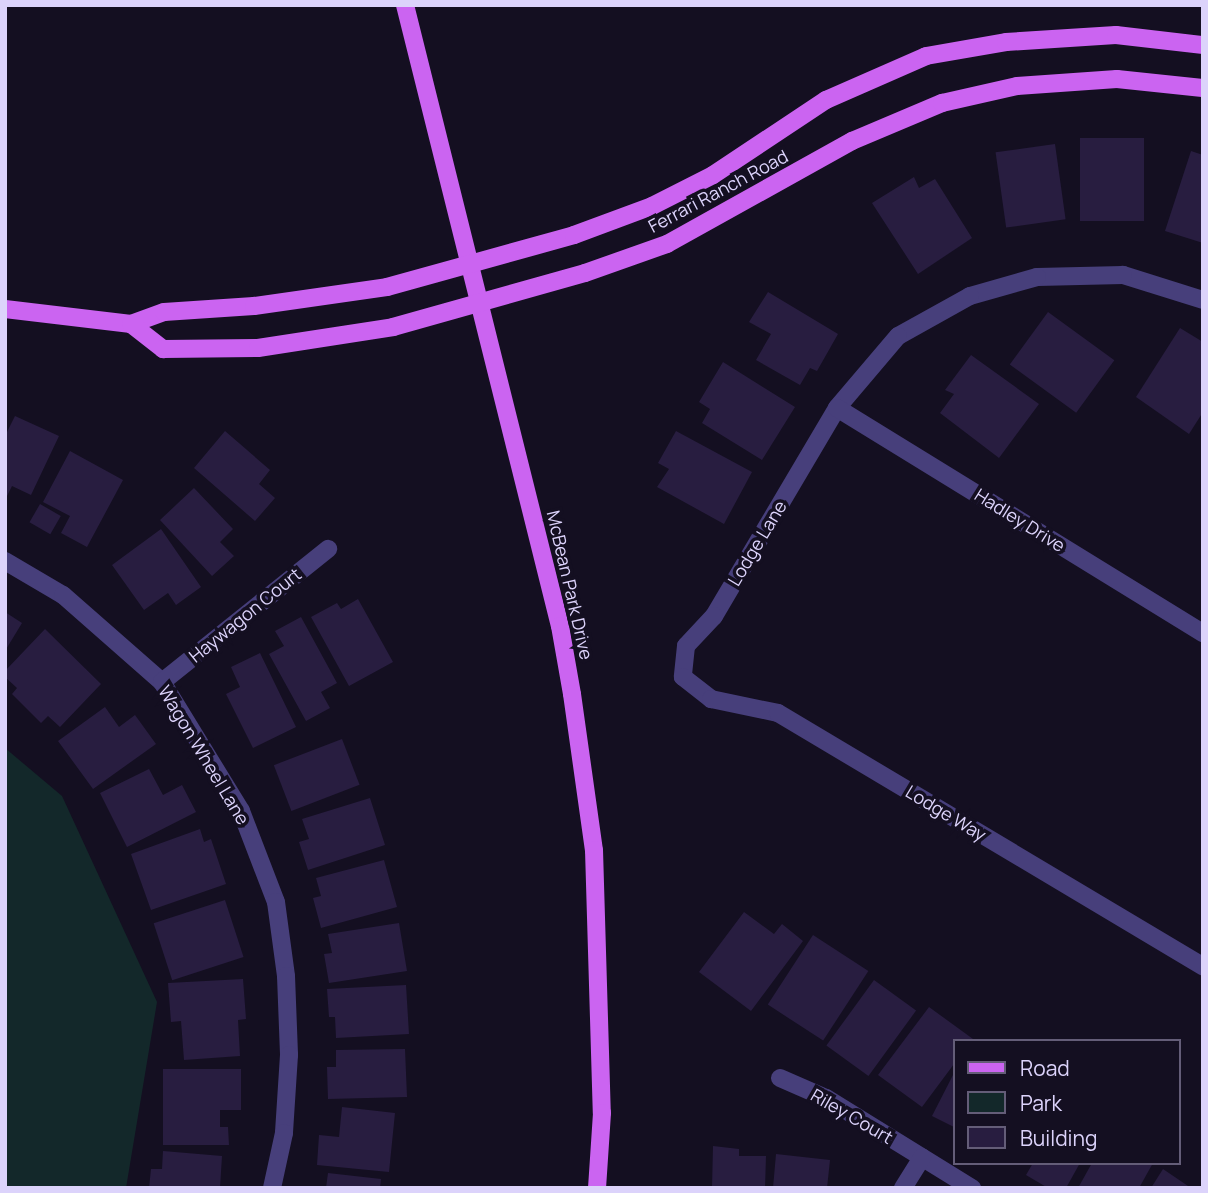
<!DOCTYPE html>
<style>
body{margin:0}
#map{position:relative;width:1208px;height:1193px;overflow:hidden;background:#140f21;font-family:Manrope,sans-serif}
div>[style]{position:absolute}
.green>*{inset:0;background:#13282a}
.building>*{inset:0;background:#281d40;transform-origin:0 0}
.minor>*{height:18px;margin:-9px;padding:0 9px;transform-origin:9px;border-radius:9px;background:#473f7b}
.major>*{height:18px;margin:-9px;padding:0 9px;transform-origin:9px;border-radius:9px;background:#cb64f1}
span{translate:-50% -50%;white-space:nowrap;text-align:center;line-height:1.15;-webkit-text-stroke:7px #140f21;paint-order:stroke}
.street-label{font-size:18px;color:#dcd3fb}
.frame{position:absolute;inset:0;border:7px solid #dcd3fb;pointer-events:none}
.legend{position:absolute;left:953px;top:1039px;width:228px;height:126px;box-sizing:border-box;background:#140f21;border:2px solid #645d78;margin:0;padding:9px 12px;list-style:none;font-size:21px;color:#dcd3fb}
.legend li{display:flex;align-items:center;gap:14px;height:35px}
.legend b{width:35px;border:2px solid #645d78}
</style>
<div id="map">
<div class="green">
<div style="clip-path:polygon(5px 748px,62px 796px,157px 1002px,126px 1188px,5px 1188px)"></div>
</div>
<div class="building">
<div style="left:1080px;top:138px;width:64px;height:83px"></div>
<div style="left:1055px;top:144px;width:76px;height:60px;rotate:82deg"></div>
<div style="clip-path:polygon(1191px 151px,1203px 155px,1203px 243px,1165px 231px)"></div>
<div style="clip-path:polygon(914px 177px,919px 188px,935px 179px,972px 238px,918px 274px,872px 203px)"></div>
<div style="clip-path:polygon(768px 292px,838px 334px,817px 371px,810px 368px,800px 385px,756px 360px,771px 334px,749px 322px)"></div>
<div style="left:1048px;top:312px;width:82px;height:65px;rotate:36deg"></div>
<div style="clip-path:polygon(1180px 328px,1203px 342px,1203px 412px,1189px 434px,1136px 397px)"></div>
<div style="clip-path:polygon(971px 355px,1039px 404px,999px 458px,940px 413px,954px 394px,945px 390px)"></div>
<div style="clip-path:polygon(723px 362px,795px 407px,762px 460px,702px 423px,710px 409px,699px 402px)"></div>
<div style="clip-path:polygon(15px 416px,59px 436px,31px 495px,12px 486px,5px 500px,5px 436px)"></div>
<div style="clip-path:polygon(225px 431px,270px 470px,259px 484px,275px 498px,255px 521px,194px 468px)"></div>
<div style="clip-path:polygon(676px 431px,752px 472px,724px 524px,657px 487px,669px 469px,658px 463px)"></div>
<div style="clip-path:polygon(70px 451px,123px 480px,87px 547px,61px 533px,70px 516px,43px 502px)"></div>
<div style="clip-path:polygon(194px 488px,233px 529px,220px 542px,234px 556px,212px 576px,160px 520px)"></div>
<div style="left:40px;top:504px;width:24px;height:21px;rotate:30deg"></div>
<div style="clip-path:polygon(161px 529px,201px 587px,176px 605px,168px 593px,144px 610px,112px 565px)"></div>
<div style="clip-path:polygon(358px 599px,393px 662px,349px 686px,311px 617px,337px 603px,341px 609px)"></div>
<div style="clip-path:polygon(5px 612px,22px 623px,5px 651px)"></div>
<div style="clip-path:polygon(301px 617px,337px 683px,321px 692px,330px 708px,306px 721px,269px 654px,284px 646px,275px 631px)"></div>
<div style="clip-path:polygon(45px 629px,101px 684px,60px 727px,48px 716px,41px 723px,12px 694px,17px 688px,5px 677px,5px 671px)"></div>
<div style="clip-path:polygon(260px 653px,296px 727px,253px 748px,226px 694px,240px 687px,231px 667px)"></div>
<div style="clip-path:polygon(105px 707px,119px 727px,135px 715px,156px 744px,93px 789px,58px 741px)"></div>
<div style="left:342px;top:739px;width:49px;height:73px;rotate:69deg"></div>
<div style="clip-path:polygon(149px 769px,163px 795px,182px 785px,196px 812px,127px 847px,100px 793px)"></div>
<div style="clip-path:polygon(370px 798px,385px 845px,308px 870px,299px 842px,309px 839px,302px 819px)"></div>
<div style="clip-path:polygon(200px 829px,204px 842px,211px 839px,226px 884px,151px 910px,131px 854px)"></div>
<div style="clip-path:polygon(384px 860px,397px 907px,321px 928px,313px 898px,321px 896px,316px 878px)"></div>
<div style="left:225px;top:900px;width:60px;height:75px;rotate:72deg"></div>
<div style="clip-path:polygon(744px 912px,774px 934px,782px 924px,803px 941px,751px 1011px,699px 972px)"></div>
<div style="clip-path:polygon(399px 923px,407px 971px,329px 983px,324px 954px,332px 953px,328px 934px)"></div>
<div style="left:813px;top:935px;width:66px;height:83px;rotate:33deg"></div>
<div style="clip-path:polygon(243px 979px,246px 1019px,238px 1020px,240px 1056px,184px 1060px,181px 1021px,171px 1022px,168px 983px)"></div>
<div style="left:874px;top:980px;width:52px;height:81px;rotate:36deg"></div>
<div style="clip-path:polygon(406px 985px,409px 1034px,336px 1038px,335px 1017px,329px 1017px,327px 989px)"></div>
<div style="clip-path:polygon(929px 1007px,973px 1039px,954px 1041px,954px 1064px,922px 1107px,878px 1075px)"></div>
<div style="clip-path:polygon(405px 1049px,407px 1097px,328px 1099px,327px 1067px,336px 1067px,336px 1050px)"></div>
<div style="clip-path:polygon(163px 1069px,241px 1069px,241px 1110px,220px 1110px,220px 1127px,228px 1127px,229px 1145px,163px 1145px)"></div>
<div style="clip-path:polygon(954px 1073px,954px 1127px,932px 1116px)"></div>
<div style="clip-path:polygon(342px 1107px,395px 1113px,389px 1172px,317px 1165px,319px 1135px,339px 1137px)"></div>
<div style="clip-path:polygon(713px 1146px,739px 1149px,739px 1156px,766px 1156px,765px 1188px,712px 1188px)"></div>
<div style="clip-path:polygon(163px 1151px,222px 1156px,220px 1188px,149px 1188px,151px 1169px,162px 1169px)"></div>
<div style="clip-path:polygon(776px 1154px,830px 1160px,827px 1188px,773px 1188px)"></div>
<div style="clip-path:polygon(1033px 1163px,1080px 1163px,1066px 1188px,1048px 1188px,1026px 1175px)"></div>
<div style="clip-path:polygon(1092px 1163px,1153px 1163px,1139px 1188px,1078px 1188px)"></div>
<div style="clip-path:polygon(1163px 1169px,1191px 1188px,1151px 1188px)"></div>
<div style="clip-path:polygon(328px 1173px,381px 1179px,380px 1188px,326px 1188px)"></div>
</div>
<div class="minor">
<div style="left:1203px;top:300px;width:84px;rotate:-162.6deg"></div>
<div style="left:1123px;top:275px;width:86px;rotate:178.7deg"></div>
<div style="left:1037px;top:277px;width:70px;rotate:164.2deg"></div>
<div style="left:970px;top:296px;width:82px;rotate:150.9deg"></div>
<div style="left:898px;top:336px;width:94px;rotate:130.3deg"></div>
<div style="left:837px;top:408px;width:242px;rotate:120.6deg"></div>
<div style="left:714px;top:616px;width:41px;rotate:133deg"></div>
<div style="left:686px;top:646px;width:31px;rotate:96deg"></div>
<div style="left:683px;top:677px;width:36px;rotate:38deg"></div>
<div style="left:711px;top:699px;width:68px;rotate:11.8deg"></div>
<div style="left:778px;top:713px;width:495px;rotate:30.8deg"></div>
<div style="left:837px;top:408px;width:430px;rotate:31.6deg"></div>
<div style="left:5px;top:561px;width:67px;rotate:30.4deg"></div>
<div style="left:63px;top:595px;width:132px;rotate:41.3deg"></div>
<div style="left:162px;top:682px;width:151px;rotate:58.5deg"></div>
<div style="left:241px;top:811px;width:97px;rotate:69deg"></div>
<div style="left:276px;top:902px;width:75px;rotate:82.3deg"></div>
<div style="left:286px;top:976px;width:79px;rotate:87.8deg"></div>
<div style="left:289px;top:1055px;width:78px;rotate:93.7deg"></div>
<div style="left:284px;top:1133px;width:56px;rotate:102.3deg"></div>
<div style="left:162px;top:682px;width:213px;rotate:-38.7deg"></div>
<div style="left:780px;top:1078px;width:50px;rotate:23.5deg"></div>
<div style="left:826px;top:1098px;width:172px;rotate:31.7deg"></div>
<div style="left:903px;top:1188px;width:36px;rotate:-58deg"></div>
</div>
<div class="major">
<div style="left:405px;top:5px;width:640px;rotate:75.99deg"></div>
<div style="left:560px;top:626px;width:69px;rotate:80deg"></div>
<div style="left:572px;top:694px;width:158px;rotate:82deg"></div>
<div style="left:594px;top:850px;width:263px;rotate:88.3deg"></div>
<div style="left:602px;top:1113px;width:75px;rotate:93.8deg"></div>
<div style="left:5px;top:309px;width:127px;rotate:6.8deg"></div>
<div style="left:131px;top:324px;width:35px;rotate:-20deg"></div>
<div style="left:164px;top:312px;width:90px;rotate:-3.8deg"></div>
<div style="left:254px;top:306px;width:134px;rotate:-8.1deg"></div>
<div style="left:387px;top:287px;width:194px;rotate:-15.5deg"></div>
<div style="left:574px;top:235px;width:83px;rotate:-20.4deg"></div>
<div style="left:652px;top:206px;width:68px;rotate:-26.9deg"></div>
<div style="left:713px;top:175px;width:136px;rotate:-33.6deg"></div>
<div style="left:826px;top:100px;width:109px;rotate:-23.7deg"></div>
<div style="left:926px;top:56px;width:81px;rotate:-9.9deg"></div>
<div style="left:1006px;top:42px;width:110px;rotate:-3.6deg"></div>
<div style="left:1116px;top:35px;width:88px;rotate:6.6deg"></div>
<div style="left:131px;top:324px;width:41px;rotate:38deg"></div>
<div style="left:163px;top:349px;width:95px;rotate:-0.6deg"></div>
<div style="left:258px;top:348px;width:137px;rotate:-8.8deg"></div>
<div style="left:393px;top:327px;width:199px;rotate:-15.7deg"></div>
<div style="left:585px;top:273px;width:87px;rotate:-19.5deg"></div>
<div style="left:667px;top:244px;width:212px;rotate:-29.1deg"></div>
<div style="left:852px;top:141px;width:98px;rotate:-22.9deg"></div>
<div style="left:942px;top:103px;width:77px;rotate:-12.8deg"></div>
<div style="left:1017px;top:86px;width:100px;rotate:-4deg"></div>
<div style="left:1117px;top:79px;width:86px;rotate:6deg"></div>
</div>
<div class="street-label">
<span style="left:718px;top:191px;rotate:-28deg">Ferrari Ranch Road</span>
<span style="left:1020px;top:520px;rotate:32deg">Hadley Drive</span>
<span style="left:757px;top:543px;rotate:-59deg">Lodge Lane</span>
<span style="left:570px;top:585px;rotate:77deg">McBean Park Drive</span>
<span style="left:245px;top:615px;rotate:-39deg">Haywagon Court</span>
<span style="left:204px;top:755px;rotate:59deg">Wagon Wheel Lane</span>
<span style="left:946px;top:813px;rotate:31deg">Lodge Way</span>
<span style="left:852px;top:1116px;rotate:30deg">Riley Court</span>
</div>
<div class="frame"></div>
<ul class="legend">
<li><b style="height:9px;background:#cb64f1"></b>Road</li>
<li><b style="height:19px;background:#13282a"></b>Park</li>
<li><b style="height:19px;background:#281d40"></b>Building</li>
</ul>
</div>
